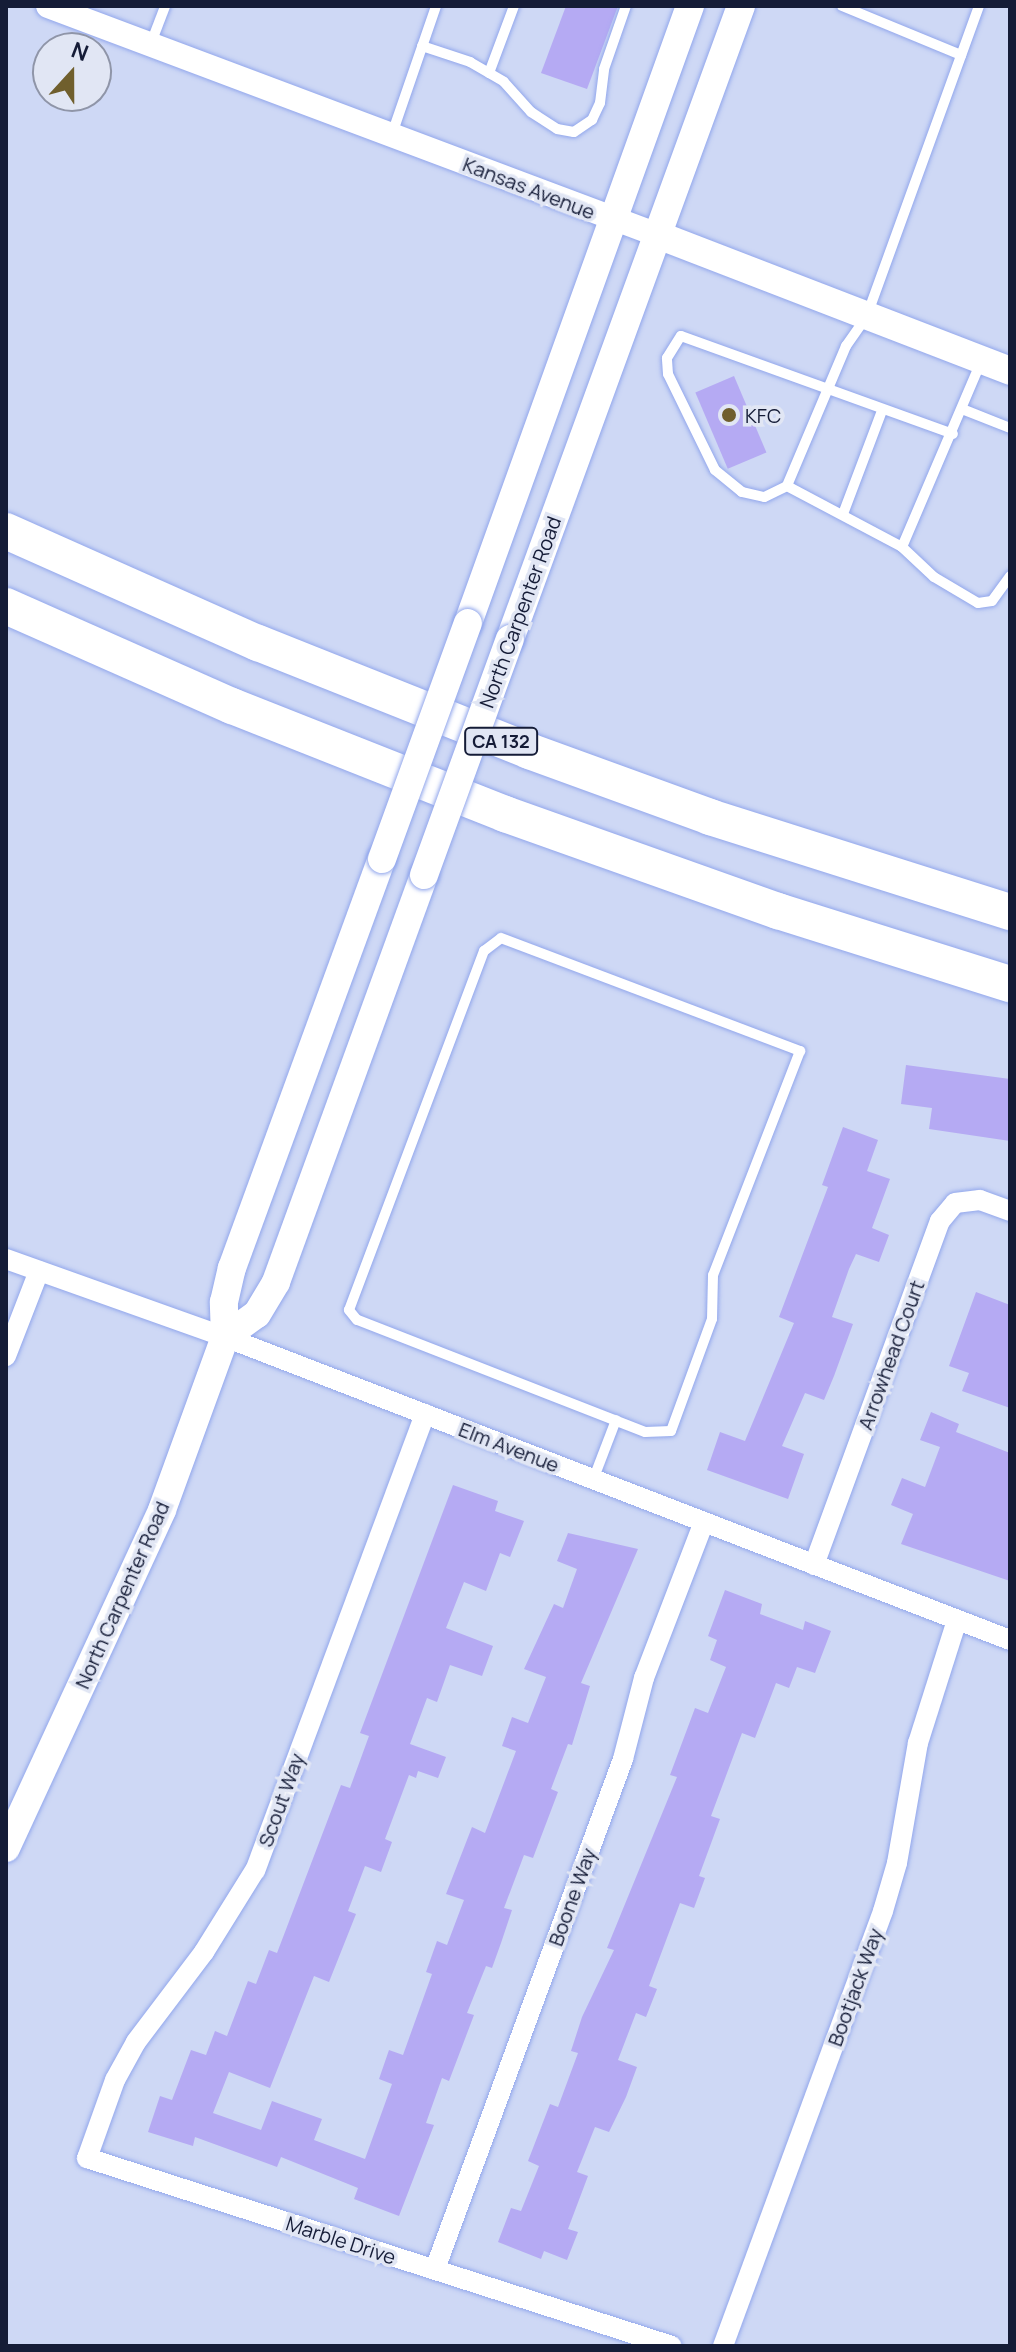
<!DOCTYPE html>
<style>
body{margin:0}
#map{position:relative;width:1016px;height:2352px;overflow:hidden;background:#ced8f5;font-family:Manrope,sans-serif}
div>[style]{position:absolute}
.building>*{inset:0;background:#b5aaf3;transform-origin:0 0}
.roads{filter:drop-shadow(0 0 2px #92a7ec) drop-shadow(0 0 2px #92a7ec)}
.service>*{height:10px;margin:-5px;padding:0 5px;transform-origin:5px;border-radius:5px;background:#fff}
.minor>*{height:20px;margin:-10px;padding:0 10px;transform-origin:10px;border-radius:10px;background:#fff}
.tertiary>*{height:24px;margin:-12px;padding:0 12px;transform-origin:12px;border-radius:12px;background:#fff}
.secondary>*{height:28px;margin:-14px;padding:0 14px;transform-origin:14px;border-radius:14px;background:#fff}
.motorway>*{height:36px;margin:-18px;padding:0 18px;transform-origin:18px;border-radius:18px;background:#fff}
.bridges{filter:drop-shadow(0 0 2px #92a7ec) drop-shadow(0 0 2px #92a7ec)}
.secondary-bridge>*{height:28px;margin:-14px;padding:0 14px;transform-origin:14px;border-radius:14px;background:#fff}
.dots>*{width:22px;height:22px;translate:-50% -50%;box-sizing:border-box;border:4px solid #e1e6f4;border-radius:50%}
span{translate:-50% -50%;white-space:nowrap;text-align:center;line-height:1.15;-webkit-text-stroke:7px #e1e6f4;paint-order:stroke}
.shield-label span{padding:2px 6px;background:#e1e6f4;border:2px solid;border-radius:6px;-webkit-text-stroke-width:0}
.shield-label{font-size:18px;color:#151c37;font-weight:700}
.street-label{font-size:20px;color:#151c37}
.poi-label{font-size:20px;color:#151c37}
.left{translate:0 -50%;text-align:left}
.frame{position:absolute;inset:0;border:8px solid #151c37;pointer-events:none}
.north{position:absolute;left:32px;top:32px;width:80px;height:80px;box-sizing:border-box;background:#e1e6f4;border:2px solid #8f95a8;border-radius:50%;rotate:21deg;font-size:22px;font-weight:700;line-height:32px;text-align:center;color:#151c37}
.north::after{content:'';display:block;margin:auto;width:28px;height:36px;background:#705f2d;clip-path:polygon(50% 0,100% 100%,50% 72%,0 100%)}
</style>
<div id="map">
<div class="building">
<div style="clip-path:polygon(566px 6px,618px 6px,587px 89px,541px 73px)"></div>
<div style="left:734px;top:376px;width:83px;height:42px;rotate:67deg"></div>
<div style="clip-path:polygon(906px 1065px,1010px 1079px,1010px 1141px,929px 1129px,932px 1108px,901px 1104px)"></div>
<div style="clip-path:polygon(843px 1127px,878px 1140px,867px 1171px,890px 1179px,872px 1228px,889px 1235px,879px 1262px,856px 1254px,849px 1269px,832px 1317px,853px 1324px,834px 1376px,824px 1400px,805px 1393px,782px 1446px,804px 1454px,788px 1499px,707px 1470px,720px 1432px,745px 1441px,794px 1323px,779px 1317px,828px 1187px,822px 1185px)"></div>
<div style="clip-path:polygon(976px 1292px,1010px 1305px,1010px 1408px,962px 1391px,969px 1373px,949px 1366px)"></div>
<div style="clip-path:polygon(931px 1412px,959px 1424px,956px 1432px,1010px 1453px,1010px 1581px,901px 1544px,913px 1514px,891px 1505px,902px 1478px,925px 1487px,940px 1447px,920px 1440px)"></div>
<div style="clip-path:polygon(453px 1485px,498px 1501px,495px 1511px,524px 1521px,510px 1557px,500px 1553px,486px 1591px,464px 1582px,446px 1628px,493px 1646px,482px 1676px,450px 1665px,437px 1702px,427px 1698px,410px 1744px,446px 1757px,438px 1778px,418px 1771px,416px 1778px,409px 1775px,385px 1839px,392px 1842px,381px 1872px,365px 1866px,348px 1911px,356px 1914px,329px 1982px,314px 1976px,270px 2088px,229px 2072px,213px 2113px,261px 2130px,272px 2101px,322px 2119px,314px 2140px,365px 2159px,392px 2084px,379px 2079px,389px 2050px,403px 2055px,432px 1974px,426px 1972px,437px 1941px,447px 1945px,464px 1900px,446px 1894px,472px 1827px,485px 1833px,516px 1751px,502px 1746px,512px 1717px,528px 1723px,546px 1677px,524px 1669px,554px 1604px,563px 1608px,577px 1569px,557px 1561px,568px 1533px,638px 1549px,581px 1683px,590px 1686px,572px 1745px,568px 1744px,551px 1789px,558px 1792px,533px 1858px,524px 1855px,504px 1908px,512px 1910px,501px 1943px,492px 1968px,486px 1966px,467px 2013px,474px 2015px,449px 2081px,442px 2078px,426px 2123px,434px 2125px,399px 2216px,354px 2199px,358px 2188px,281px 2157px,277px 2167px,195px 2137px,193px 2146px,148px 2132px,160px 2096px,172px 2100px,191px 2050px,206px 2055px,215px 2031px,227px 2036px,248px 1981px,256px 1984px,269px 1950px,277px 1953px,341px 1785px,350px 1788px,369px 1736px,360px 1733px)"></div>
<div style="clip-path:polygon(725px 1590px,762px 1604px,760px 1614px,803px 1630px,805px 1621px,831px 1631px,815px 1673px,797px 1667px,789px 1688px,776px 1683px,755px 1738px,742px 1733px,711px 1816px,720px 1819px,699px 1876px,705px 1878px,694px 1908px,680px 1903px,649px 1986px,657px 1989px,646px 2017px,636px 2013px,618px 2060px,637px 2067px,626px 2097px,609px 2132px,595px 2127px,577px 2172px,588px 2176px,568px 2229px,578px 2232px,567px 2260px,544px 2251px,541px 2259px,498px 2242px,511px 2208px,521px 2211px,539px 2166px,528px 2161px,550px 2104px,558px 2107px,578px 2053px,571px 2051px,582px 2017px,614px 1950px,607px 1948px,677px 1777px,670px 1775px,695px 1708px,708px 1713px,726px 1667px,710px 1660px,717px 1640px,708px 1636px)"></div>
</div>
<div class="roads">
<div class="service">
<div style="left:842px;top:6px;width:129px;rotate:22.4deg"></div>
<div style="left:979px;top:6px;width:330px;rotate:109.9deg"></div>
<div style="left:867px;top:316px;width:37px;rotate:125deg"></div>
<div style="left:846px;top:346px;width:152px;rotate:112.9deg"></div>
<div style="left:787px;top:486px;width:130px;rotate:27.9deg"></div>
<div style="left:902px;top:547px;width:201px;rotate:-66.9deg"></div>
<div style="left:151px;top:43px;width:40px;rotate:-69deg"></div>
<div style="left:422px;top:46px;width:51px;rotate:18.4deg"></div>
<div style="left:470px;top:62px;width:39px;rotate:30deg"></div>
<div style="left:504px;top:82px;width:40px;rotate:48deg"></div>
<div style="left:531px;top:112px;width:31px;rotate:33deg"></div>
<div style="left:557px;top:129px;width:17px;rotate:10deg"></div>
<div style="left:574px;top:132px;width:22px;rotate:-34deg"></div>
<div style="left:592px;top:120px;width:19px;rotate:-65deg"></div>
<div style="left:600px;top:103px;width:34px;rotate:-83deg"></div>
<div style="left:604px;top:69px;width:67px;rotate:-70.8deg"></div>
<div style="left:489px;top:73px;width:72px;rotate:-69.5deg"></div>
<div style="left:392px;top:134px;width:135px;rotate:-71deg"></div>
<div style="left:962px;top:409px;width:52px;rotate:21.6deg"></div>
<div style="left:787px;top:486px;width:25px;rotate:154deg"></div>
<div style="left:764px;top:497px;width:23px;rotate:-167deg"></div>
<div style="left:742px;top:492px;width:35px;rotate:-141deg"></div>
<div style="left:715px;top:470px;width:107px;rotate:-116.1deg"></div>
<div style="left:668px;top:374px;width:16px;rotate:-94deg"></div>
<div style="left:667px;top:358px;width:26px;rotate:-58deg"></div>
<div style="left:681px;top:336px;width:289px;rotate:19.8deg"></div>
<div style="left:843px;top:514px;width:110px;rotate:-69.3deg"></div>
<div style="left:902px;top:547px;width:44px;rotate:43.2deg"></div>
<div style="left:934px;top:577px;width:51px;rotate:30.6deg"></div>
<div style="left:978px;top:603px;width:14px;rotate:-8deg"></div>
<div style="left:992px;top:601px;width:31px;rotate:-54deg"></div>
<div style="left:501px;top:938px;width:320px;rotate:20.7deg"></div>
<div style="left:800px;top:1051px;width:240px;rotate:111.2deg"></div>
<div style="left:713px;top:1275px;width:44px;rotate:91.3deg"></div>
<div style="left:712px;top:1319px;width:119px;rotate:110.1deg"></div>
<div style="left:671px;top:1431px;width:26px;rotate:178deg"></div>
<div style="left:645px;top:1432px;width:309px;rotate:-158.7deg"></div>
<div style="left:357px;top:1320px;width:13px;rotate:-129deg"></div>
<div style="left:349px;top:1310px;width:384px;rotate:-69.4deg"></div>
<div style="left:484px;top:951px;width:21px;rotate:-37deg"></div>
<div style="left:593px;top:1480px;width:64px;rotate:-69deg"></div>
</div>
<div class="minor">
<div style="left:6px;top:1259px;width:232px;rotate:19.6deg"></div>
<div style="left:225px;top:1337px;width:841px;rotate:21.11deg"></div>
<div style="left:6px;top:1356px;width:91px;rotate:-68.8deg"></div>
<div style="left:425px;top:1414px;width:487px;rotate:110.4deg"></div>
<div style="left:255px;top:1870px;width:97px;rotate:121.9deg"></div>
<div style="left:204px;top:1952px;width:113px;rotate:127.1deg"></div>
<div style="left:136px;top:2042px;width:43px;rotate:118.9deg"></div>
<div style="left:115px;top:2080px;width:83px;rotate:109.7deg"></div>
<div style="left:87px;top:2158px;width:614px;rotate:17.82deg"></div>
<div style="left:814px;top:1565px;width:366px;rotate:-69.9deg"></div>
<div style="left:940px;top:1221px;width:23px;rotate:-50deg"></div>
<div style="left:955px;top:1203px;width:25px;rotate:-7deg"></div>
<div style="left:980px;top:1200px;width:32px;rotate:20deg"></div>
<div style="left:435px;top:2269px;width:544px;rotate:-69.76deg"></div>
<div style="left:623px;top:1759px;width:84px;rotate:-75.5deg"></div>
<div style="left:644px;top:1678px;width:167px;rotate:-69deg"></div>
<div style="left:723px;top:2346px;width:463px;rotate:-69.8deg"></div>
<div style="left:883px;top:1911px;width:50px;rotate:-73.7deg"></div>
<div style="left:897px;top:1863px;width:122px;rotate:-80.1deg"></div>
<div style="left:918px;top:1743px;width:129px;rotate:-72.4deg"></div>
</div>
<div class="tertiary">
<div style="left:48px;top:6px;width:652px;rotate:20.58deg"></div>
</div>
<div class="secondary">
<div style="left:658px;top:235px;width:377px;rotate:21.1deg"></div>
<div style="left:468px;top:623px;width:656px;rotate:-70.21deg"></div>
<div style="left:510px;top:639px;width:674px;rotate:-69.95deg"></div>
<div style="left:225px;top:1337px;width:39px;rotate:-36deg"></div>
<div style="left:257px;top:1314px;width:37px;rotate:-59deg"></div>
<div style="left:276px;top:1282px;width:433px;rotate:-70deg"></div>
<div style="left:6px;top:1848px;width:372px;rotate:-65.2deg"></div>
<div style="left:162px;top:1510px;width:184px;rotate:-70deg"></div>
<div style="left:225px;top:1337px;width:35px;rotate:-92deg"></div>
<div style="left:224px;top:1302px;width:35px;rotate:-77deg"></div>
<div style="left:232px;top:1268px;width:436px;rotate:-69.9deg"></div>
</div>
<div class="motorway">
<div style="left:6px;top:531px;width:276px;rotate:24deg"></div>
<div style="left:258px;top:643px;width:292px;rotate:21.7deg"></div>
<div style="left:529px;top:751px;width:193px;rotate:20deg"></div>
<div style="left:710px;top:817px;width:315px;rotate:17.6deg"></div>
<div style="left:6px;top:606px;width:247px;rotate:23.9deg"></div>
<div style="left:232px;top:706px;width:294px;rotate:21.6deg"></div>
<div style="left:505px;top:814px;width:290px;rotate:19.6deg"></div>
<div style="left:778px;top:911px;width:243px;rotate:17.5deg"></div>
</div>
</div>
<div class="bridges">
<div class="secondary-bridge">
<div style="left:382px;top:859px;width:251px;rotate:-70deg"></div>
<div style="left:424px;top:875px;width:251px;rotate:-70deg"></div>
</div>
</div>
<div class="dots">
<div style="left:729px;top:415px;background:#705f2d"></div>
</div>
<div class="shield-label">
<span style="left:501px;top:741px">CA 132</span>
</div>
<div class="street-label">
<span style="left:529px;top:188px;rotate:21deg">Kansas Avenue</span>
<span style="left:520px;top:612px;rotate:-70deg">North Carpenter Road</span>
<span style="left:891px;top:1355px;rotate:-70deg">Arrowhead Court</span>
<span style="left:509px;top:1447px;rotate:21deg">Elm Avenue</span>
<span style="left:122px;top:1595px;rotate:-66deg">North Carpenter Road</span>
<span style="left:281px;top:1800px;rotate:-70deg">Scout Way</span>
<span style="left:572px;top:1897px;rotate:-70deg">Boone Way</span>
<span style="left:855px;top:1987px;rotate:-70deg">Bootjack Way</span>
<span style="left:341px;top:2240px;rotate:18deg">Marble Drive</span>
</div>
<div class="poi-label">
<span class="left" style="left:745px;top:415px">KFC</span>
</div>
<div class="frame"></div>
<div class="north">N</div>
</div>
